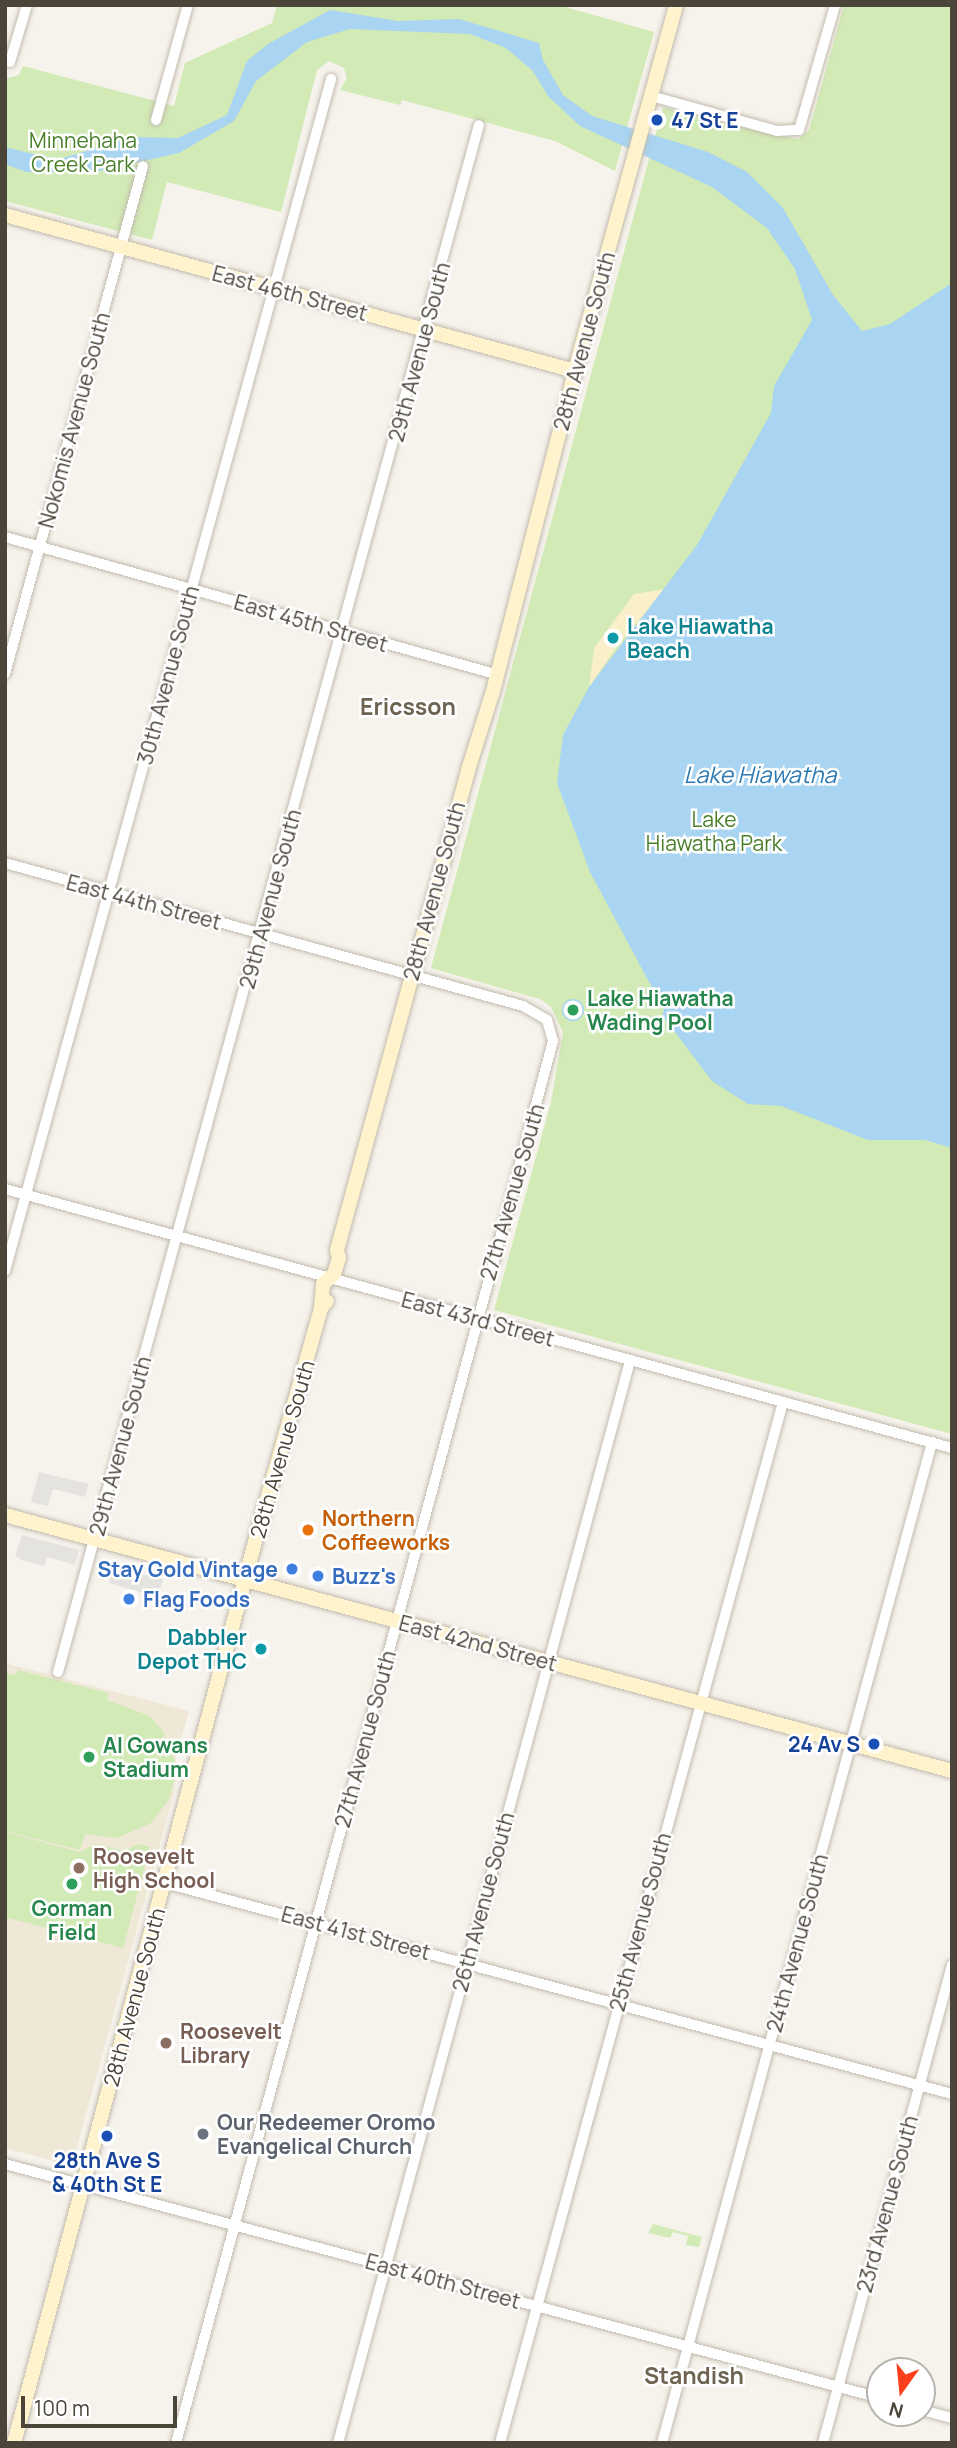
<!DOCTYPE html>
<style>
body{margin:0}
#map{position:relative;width:957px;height:2448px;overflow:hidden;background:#f6f3ec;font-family:Manrope,sans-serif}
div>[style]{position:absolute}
.education>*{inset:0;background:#efe8d6}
.green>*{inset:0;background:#d2eab5}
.sand>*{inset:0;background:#f9efc9}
.parking>*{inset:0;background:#e5e3e0}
.water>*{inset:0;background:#a9d4f2}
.round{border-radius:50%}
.roads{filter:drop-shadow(0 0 2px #c2bbae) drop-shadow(0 0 2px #c2bbae)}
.street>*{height:10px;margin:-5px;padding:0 5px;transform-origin:5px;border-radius:5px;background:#fff}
.secondary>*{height:14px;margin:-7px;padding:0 7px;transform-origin:7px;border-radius:7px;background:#fff3cd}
.dots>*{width:19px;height:19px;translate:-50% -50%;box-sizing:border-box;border:4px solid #fff;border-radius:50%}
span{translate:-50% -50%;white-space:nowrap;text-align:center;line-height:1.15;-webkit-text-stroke:5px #fff;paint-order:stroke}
.transit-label{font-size:21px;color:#164399;font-weight:700}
.left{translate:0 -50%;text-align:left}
.right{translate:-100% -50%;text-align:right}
.park-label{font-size:21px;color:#4a7f2a}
.street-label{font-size:21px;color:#4b4439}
.culture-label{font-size:21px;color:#0d838f;font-weight:700}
.leisure-label{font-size:21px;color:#27864d;font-weight:700}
.food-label{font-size:21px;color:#c56008;font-weight:700}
.shop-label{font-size:21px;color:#366cbe;font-weight:700}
.education-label{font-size:21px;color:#785e54;font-weight:700}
.worship-label{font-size:21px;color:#5b616d;font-weight:700}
.neighbourhood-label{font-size:23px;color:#6e6250;font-weight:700}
.water-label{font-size:23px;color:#2e7ab2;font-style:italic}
.frame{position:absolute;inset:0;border:7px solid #4b4439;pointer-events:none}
.north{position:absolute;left:866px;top:2357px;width:70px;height:70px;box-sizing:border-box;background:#fff;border:2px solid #b7b4b0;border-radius:50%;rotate:195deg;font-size:19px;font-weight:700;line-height:28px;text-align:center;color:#4b4439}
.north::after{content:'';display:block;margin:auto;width:24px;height:32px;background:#fc3f1d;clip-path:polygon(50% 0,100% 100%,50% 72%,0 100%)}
.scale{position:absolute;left:21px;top:2396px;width:156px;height:32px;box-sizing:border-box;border:4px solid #4b4439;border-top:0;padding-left:9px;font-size:21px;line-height:24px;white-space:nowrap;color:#4b4439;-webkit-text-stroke:5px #fff;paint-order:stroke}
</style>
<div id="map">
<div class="education">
<div style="clip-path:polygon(5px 1663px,189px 1711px,176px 1757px,175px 1789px,73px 2162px,68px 2165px,5px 2148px)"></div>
</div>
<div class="green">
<div style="clip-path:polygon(277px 5px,558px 5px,654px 32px,615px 171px,555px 141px,402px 100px,400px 105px,340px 90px,347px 78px,344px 68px,329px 61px,317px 70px,281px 212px,167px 182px,152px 240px,5px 201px,5px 79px,19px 75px,23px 66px,174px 106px,185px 63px,272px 23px)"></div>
<div style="clip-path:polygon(844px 5px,952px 5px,952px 1434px,494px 1310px,551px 1102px,563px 1032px,551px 1007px,540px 999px,431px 968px,663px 107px,798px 139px,809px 130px)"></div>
<div style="clip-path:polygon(18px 1670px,108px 1693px,107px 1700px,150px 1716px,163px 1731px,175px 1762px,174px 1781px,169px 1799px,151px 1823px,117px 1838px,85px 1834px,80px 1850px,5px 1831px,5px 1673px,16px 1675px)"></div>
<div style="clip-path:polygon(5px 1832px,80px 1852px,95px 1844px,124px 1851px,138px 1844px,150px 1847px,123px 1948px,5px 1917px)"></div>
<div style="clip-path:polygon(653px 2224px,702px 2237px,699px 2247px,686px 2245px,688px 2236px,673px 2232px,670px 2238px,648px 2233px)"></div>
</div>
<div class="sand">
<div style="clip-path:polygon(666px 589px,617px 646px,589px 687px,594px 648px,634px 594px)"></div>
</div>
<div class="parking">
<div style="clip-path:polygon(39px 1472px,89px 1484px,85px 1497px,53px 1489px,48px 1506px,31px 1502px)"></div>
<div style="clip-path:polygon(22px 1535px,79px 1550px,75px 1565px,47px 1557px,44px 1566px,22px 1560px,15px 1556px)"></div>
<div style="clip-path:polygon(103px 1565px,163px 1579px,158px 1597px,109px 1583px,110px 1578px,100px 1575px)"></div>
</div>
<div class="water">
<div style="clip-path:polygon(330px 10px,398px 21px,459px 19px,539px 43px,543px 60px,563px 95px,592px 116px,708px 152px,747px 172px,783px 208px,833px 295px,862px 331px,890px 324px,952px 283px,952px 1148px,925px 1140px,868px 1140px,781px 1106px,748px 1104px,712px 1081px,662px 1015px,664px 1010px,590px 872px,557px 783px,563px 735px,589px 687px,697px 545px,771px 413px,774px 386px,812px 320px,795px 269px,767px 228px,712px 187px,580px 126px,548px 96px,532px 70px,506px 48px,470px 34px,350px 29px,307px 42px,256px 81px,234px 121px,179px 153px,94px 172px,26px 172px,5px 164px,5px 147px,57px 160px,131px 137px,178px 138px,227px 115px,247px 61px,268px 44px)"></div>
<div class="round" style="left:562px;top:999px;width:22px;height:22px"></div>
</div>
<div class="roads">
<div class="street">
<div style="left:10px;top:62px;width:59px;rotate:-73.4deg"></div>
<div style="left:651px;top:96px;width:131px;rotate:15.5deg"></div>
<div style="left:777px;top:131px;width:22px;rotate:-3deg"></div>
<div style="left:799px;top:130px;width:130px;rotate:-73.9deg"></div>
<div style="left:156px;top:120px;width:119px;rotate:-74.5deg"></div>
<div style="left:5px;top:537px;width:509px;rotate:15.62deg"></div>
<div style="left:5px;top:674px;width:526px;rotate:-74.8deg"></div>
<div style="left:5px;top:863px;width:537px;rotate:15.43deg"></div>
<div style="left:523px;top:1006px;width:28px;rotate:30deg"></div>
<div style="left:547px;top:1020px;width:22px;rotate:74deg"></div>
<div style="left:553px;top:1041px;width:1452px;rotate:105.05deg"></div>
<div style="left:5px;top:1189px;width:982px;rotate:15.3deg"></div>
<div style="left:5px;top:1271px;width:1236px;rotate:-74.7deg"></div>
<div style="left:58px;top:1672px;width:1603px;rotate:-74.78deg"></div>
<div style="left:165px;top:1883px;width:815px;rotate:15.01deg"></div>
<div style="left:5px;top:2164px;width:906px;rotate:14.97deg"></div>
<div style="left:922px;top:2410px;width:31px;rotate:15deg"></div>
<div style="left:338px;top:2443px;width:1121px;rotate:-74.9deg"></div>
<div style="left:500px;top:2443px;width:1079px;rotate:-74.79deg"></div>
<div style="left:662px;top:2443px;width:1037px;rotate:-74.9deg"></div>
<div style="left:823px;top:2443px;width:495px;rotate:-74.9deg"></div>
</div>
<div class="secondary">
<div style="left:5px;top:215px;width:591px;rotate:15.31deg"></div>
<div style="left:321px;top:1308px;width:24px;rotate:-85deg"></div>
<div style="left:323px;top:1284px;width:15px;rotate:-42deg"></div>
<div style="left:334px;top:1274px;width:17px;rotate:-73deg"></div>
<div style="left:339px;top:1258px;width:8px;rotate:-104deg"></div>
<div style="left:337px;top:1250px;width:498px;rotate:-74.7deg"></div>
<div style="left:468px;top:770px;width:83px;rotate:-72.4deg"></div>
<div style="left:493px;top:691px;width:343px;rotate:-75.6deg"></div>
<div style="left:578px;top:359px;width:367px;rotate:-74.5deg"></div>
<div style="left:5px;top:1515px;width:981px;rotate:15.13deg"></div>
<div style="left:14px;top:2443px;width:937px;rotate:-75.03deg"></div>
<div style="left:256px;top:1538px;width:239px;rotate:-74.2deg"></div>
<div style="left:321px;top:1308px;width:9px;rotate:-49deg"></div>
</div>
</div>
<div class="dots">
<div style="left:657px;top:120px;background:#1a4fb4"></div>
<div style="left:613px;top:638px;background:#0f9aa8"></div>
<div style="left:573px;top:1010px;background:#2e9e5b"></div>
<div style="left:308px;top:1530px;background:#e8710a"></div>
<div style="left:292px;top:1569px;background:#3f7fe0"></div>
<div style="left:318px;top:1576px;background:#3f7fe0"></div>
<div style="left:129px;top:1599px;background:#3f7fe0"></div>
<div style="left:261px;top:1649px;background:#0f9aa8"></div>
<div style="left:874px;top:1744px;background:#1a4fb4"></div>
<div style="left:89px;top:1757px;background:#2e9e5b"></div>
<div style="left:79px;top:1868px;background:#8d6e63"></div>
<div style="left:72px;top:1884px;background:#2e9e5b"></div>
<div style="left:166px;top:2043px;background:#8d6e63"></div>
<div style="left:203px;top:2134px;background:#6b7280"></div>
<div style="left:107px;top:2136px;background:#1a4fb4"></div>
</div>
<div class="transit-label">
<span class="left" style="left:671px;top:120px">47 St E</span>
<span class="right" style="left:860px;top:1744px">24 Av S</span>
<span style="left:107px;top:2172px">28th Ave S<br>&amp; 40th St E</span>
</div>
<div class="park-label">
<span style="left:83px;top:152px">Minnehaha<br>Creek Park</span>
<span style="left:714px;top:831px">Lake<br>Hiawatha Park</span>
</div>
<div class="street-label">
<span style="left:290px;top:293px;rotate:15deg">East 46th Street</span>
<span style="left:584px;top:341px;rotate:-75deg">28th Avenue South</span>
<span style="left:419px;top:352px;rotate:-75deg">29th Avenue South</span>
<span style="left:74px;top:420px;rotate:-75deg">Nokomis Avenue South</span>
<span style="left:311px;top:623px;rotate:16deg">East 45th Street</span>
<span style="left:168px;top:675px;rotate:-75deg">30th Avenue South</span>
<span style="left:434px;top:891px;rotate:-75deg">28th Avenue South</span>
<span style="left:270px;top:899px;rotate:-75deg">29th Avenue South</span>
<span style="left:144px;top:902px;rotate:15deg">East 44th Street</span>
<span style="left:512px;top:1192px;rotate:-74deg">27th Avenue South</span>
<span style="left:478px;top:1319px;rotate:15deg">East 43rd Street</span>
<span style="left:120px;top:1446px;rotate:-75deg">29th Avenue South</span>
<span style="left:282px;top:1449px;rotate:-74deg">28th Avenue South</span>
<span style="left:478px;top:1643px;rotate:15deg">East 42nd Street</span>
<span style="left:365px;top:1739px;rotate:-75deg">27th Avenue South</span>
<span style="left:483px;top:1902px;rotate:-75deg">26th Avenue South</span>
<span style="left:640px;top:1922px;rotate:-75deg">25th Avenue South</span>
<span style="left:356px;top:1933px;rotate:15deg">East 41st Street</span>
<span style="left:797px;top:1943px;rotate:-75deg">24th Avenue South</span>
<span style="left:134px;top:1997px;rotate:-75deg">28th Avenue South</span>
<span style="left:887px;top:2204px;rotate:-75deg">23rd Avenue South</span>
<span style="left:443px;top:2281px;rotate:15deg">East 40th Street</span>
</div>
<div class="culture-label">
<span class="left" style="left:627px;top:638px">Lake Hiawatha<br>Beach</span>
<span class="right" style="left:247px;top:1649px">Dabbler<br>Depot THC</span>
</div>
<div class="leisure-label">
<span class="left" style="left:587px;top:1010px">Lake Hiawatha<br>Wading Pool</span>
<span class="left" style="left:103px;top:1757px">Al Gowans<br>Stadium</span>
<span style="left:72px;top:1920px">Gorman<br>Field</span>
</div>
<div class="food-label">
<span class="left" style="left:322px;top:1530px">Northern<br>Coffeeworks</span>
</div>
<div class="shop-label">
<span class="right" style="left:278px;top:1569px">Stay Gold Vintage</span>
<span class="left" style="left:332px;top:1576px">Buzz's</span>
<span class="left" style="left:143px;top:1599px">Flag Foods</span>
</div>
<div class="education-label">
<span class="left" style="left:93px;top:1868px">Roosevelt<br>High School</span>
<span class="left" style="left:180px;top:2043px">Roosevelt<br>Library</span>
</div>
<div class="worship-label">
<span class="left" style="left:217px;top:2134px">Our Redeemer Oromo<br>Evangelical Church</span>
</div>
<div class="neighbourhood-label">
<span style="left:408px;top:706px">Ericsson</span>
<span style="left:694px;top:2375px">Standish</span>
</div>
<div class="water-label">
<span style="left:760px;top:774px">Lake Hiawatha</span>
</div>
<div class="frame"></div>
<div class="north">N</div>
<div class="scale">100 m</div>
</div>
